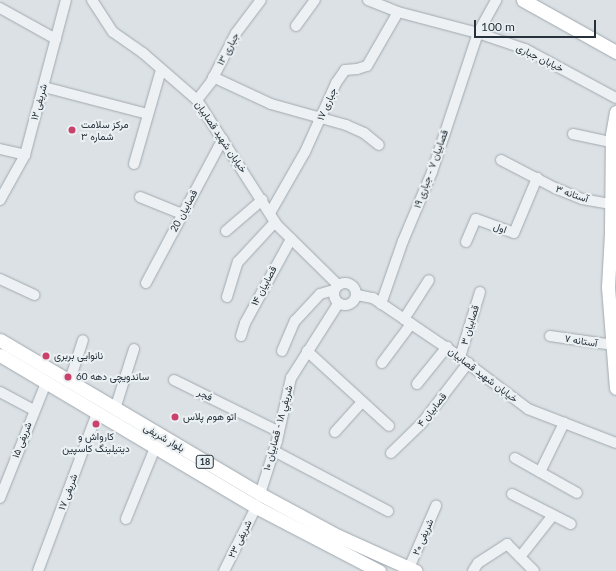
<!DOCTYPE html>
<meta charset="utf-8">
<style>
body{margin:0}
#map{position:relative;width:616px;height:571px;overflow:hidden;background:#dbe1e5;font-family:Lato,Vazirmatn,sans-serif}
div>[style]{position:absolute}
.roads{filter:drop-shadow(0 0 1px #a1a9af) drop-shadow(0 0 1px #a1a9af)}
.minor>*{height:10px;margin:-5px;padding:0 5px;transform-origin:5px;border-radius:5px;background:#eef1f4}
.minor>.ring{margin:-5px;padding:0;box-sizing:content-box;background:none;border:10px solid #eef1f4;border-radius:50%}
.major>*{height:13px;margin:-6.5px;padding:0 6.5px;transform-origin:6.5px;border-radius:6.5px;background:#fff}
.dots>*{width:11px;height:11px;translate:-50% -50%;box-sizing:border-box;border:2px solid #ebf0f3;border-radius:50%}
span{translate:-50% -50%;white-space:nowrap;text-align:center;line-height:1.15;-webkit-text-stroke:4px #ebf0f3;paint-order:stroke}
.shield-label span{padding:1px 3px;background:#ebf0f3;border:1px solid;border-radius:3px;-webkit-text-stroke-width:0}
.shield-label{font-size:9px;color:#26313b;font-weight:700}
.street-label{font-size:10px;color:#26313b}
.poi-label{font-size:10px;color:#26313b}
.left{translate:0 -50%;text-align:left}
.scale{position:absolute;left:474px;top:20px;width:122px;height:18px;box-sizing:border-box;border:2px solid #26313b;border-top:0;padding-left:5px;font-size:12px;line-height:14px;white-space:nowrap;color:#26313b;-webkit-text-stroke:3px #ebf0f3;paint-order:stroke}
</style>
<div id="map">
<div class="roads">
<div class="minor">
<div style="left:92px;top:0;width:38px;rotate:57deg"></div>
<div style="left:113px;top:32px;width:37px;rotate:35deg"></div>
<div style="left:143px;top:53px;width:72px;rotate:41deg"></div>
<div style="left:197px;top:100px;width:148px;rotate:57.4deg"></div>
<div style="left:277px;top:225px;width:86px;rotate:44.5deg"></div>
<div style="left:368px;top:0;width:32px;rotate:22deg"></div>
<div style="left:398px;top:12px;width:83px;rotate:14.7deg"></div>
<div style="left:478px;top:33px;width:50px;rotate:18.8deg"></div>
<div style="left:525px;top:49px;width:103px;rotate:28.3deg"></div>
<div style="left:0;top:8px;width:64px;rotate:29deg"></div>
<div style="left:296px;top:26px;width:32px;rotate:-54deg"></div>
<div style="left:213px;top:77px;width:64px;rotate:25deg"></div>
<div style="left:271px;top:104px;width:78px;rotate:15.6deg"></div>
<div style="left:346px;top:125px;width:20px;rotate:24deg"></div>
<div style="left:364px;top:133px;width:19px;rotate:39deg"></div>
<div style="left:44px;top:87px;width:107px;rotate:14.6deg"></div>
<div style="left:197px;top:100px;width:23px;rotate:-52deg"></div>
<div style="left:211px;top:82px;width:55px;rotate:-63deg"></div>
<div style="left:236px;top:33px;width:41px;rotate:-52.9deg"></div>
<div style="left:573px;top:134px;width:40px;rotate:12deg"></div>
<div style="left:0;top:149px;width:26px;rotate:13deg"></div>
<div style="left:501px;top:160px;width:61px;rotate:27.4deg"></div>
<div style="left:555px;top:188px;width:29px;rotate:22deg"></div>
<div style="left:582px;top:199px;width:28px;rotate:10deg"></div>
<div style="left:134px;top:164px;width:98px;rotate:-74deg"></div>
<div style="left:140px;top:197px;width:45px;rotate:22deg"></div>
<div style="left:0;top:200px;width:51px;rotate:-60.9deg"></div>
<div style="left:25px;top:155px;width:160px;rotate:-75.2deg"></div>
<div style="left:270px;top:213px;width:70px;rotate:-60.2deg"></div>
<div style="left:305px;top:152px;width:76px;rotate:-65.8deg"></div>
<div style="left:336px;top:83px;width:16px;rotate:-55deg"></div>
<div style="left:345px;top:70px;width:12px;rotate:-5deg"></div>
<div style="left:357px;top:69px;width:10px;rotate:-17deg"></div>
<div style="left:367px;top:66px;width:62px;rotate:-60.1deg"></div>
<div style="left:226px;top:231px;width:48px;rotate:-40.7deg"></div>
<div style="left:466px;top:242px;width:25px;rotate:-67deg"></div>
<div style="left:476px;top:219px;width:40px;rotate:20.2deg"></div>
<div style="left:514px;top:233px;width:60px;rotate:-67.3deg"></div>
<div style="left:0;top:279px;width:38px;rotate:25deg"></div>
<div class="ring" style="left:334px;top:283px;width:12px;height:12px"></div>
<div style="left:146px;top:283px;width:163px;rotate:-61.9deg"></div>
<div style="left:357px;top:295px;width:16px;rotate:11deg"></div>
<div style="left:373px;top:298px;width:37px;rotate:34deg"></div>
<div style="left:404px;top:319px;width:60px;rotate:34.2deg"></div>
<div style="left:454px;top:353px;width:93px;rotate:37.1deg"></div>
<div style="left:528px;top:409px;width:94px;rotate:21.1deg"></div>
<div style="left:227px;top:297px;width:37px;rotate:-73deg"></div>
<div style="left:238px;top:262px;width:54px;rotate:-47.2deg"></div>
<div style="left:381px;top:304px;width:67px;rotate:-70.8deg"></div>
<div style="left:403px;top:241px;width:75px;rotate:-67.2deg"></div>
<div style="left:432px;top:172px;width:146px;rotate:-71.7deg"></div>
<div style="left:478px;top:33px;width:38px;rotate:-61deg"></div>
<div style="left:404px;top:319px;width:46px;rotate:-57.3deg"></div>
<div style="left:241px;top:336px;width:14px;rotate:-73deg"></div>
<div style="left:245px;top:323px;width:96px;rotate:-61.3deg"></div>
<div style="left:550px;top:336px;width:64px;rotate:8.1deg"></div>
<div style="left:282px;top:351px;width:33px;rotate:-67deg"></div>
<div style="left:295px;top:321px;width:37px;rotate:-47deg"></div>
<div style="left:320px;top:294px;width:15px;rotate:-16deg"></div>
<div style="left:307px;top:351px;width:111px;rotate:42.4deg"></div>
<div style="left:460px;top:357px;width:68px;rotate:-72.9deg"></div>
<div style="left:382px;top:363px;width:49px;rotate:-53.4deg"></div>
<div style="left:174px;top:380px;width:117px;rotate:26.3deg"></div>
<div style="left:69px;top:383px;width:45px;rotate:-72deg"></div>
<div style="left:417px;top:384px;width:48px;rotate:-51deg"></div>
<div style="left:0;top:392px;width:38px;rotate:28deg"></div>
<div style="left:115px;top:409px;width:63px;rotate:-72.4deg"></div>
<div style="left:335px;top:432px;width:40px;rotate:-48deg"></div>
<div style="left:274px;top:451px;width:129px;rotate:27.8deg"></div>
<div style="left:391px;top:453px;width:43px;rotate:-44.1deg"></div>
<div style="left:422px;top:423px;width:76px;rotate:-52.5deg"></div>
<div style="left:515px;top:458px;width:71px;rotate:29.4deg"></div>
<div style="left:540px;top:472px;width:55px;rotate:-63.9deg"></div>
<div style="left:260px;top:494px;width:56px;rotate:-72.2deg"></div>
<div style="left:277px;top:441px;width:65px;rotate:-77.5deg"></div>
<div style="left:291px;top:378px;width:88px;rotate:-57.6deg"></div>
<div style="left:512px;top:494px;width:66px;rotate:27deg"></div>
<div style="left:0;top:498px;width:124px;rotate:-68.2deg"></div>
<div style="left:126px;top:519px;width:77px;rotate:-67.8deg"></div>
<div style="left:520px;top:557px;width:53px;rotate:-51.8deg"></div>
<div style="left:409px;top:568px;width:68px;rotate:-66.5deg"></div>
<div style="left:38px;top:571px;width:169px;rotate:-69.5deg"></div>
<div style="left:224px;top:571px;width:72px;rotate:-63.4deg"></div>
<div style="left:473px;top:571px;width:9px;rotate:-58deg"></div>
<div style="left:478px;top:563px;width:35px;rotate:-33deg"></div>
<div style="left:507px;top:544px;width:38px;rotate:45deg"></div>
</div>
<div class="major">
<div style="left:523px;top:0;width:107px;rotate:29.2deg"></div>
<div style="left:616px;top:112px;width:23px;rotate:100deg"></div>
<div style="left:612px;top:135px;width:98px;rotate:90.6deg"></div>
<div style="left:611px;top:233px;width:54px;rotate:93.2deg"></div>
<div style="left:608px;top:287px;width:101px;rotate:85.5deg"></div>
<div style="left:0;top:340px;width:302px;rotate:30.6deg"></div>
<div style="left:260px;top:494px;width:89px;rotate:28.3deg"></div>
<div style="left:338px;top:536px;width:85px;rotate:24.2deg"></div>
<div style="left:0;top:355px;width:298px;rotate:30.7deg"></div>
<div style="left:256px;top:507px;width:139px;rotate:27.5deg"></div>
</div>
</div>
<div class="dots">
<div style="left:72px;top:130px;background:#ca416b"></div>
<div style="left:46px;top:356px;background:#ca416b"></div>
<div style="left:68px;top:377px;background:#ca416b"></div>
<div style="left:175px;top:417px;background:#ca416b"></div>
<div style="left:96px;top:424px;background:#ca416b"></div>
</div>
<div class="shield-label">
<span style="left:205px;top:462px">18</span>
</div>
<div class="street-label">
<span style="left:228px;top:49px;rotate:-62deg">جباری ۱۳</span>
<span style="left:540px;top:58px;rotate:26deg">خیابان جباری</span>
<span style="left:39px;top:102px;rotate:-75deg">شریفی ۱۲</span>
<span style="left:327px;top:104px;rotate:-66deg">جباری ۱۷</span>
<span style="left:221px;top:137px;rotate:56deg">خیابان شهید قصابیان</span>
<span style="left:431px;top:169px;rotate:-70deg">قصابيان ۷ - جباری ۱۹</span>
<span style="left:572px;top:194px;rotate:19deg">آستانه ۳</span>
<span style="left:184px;top:211px;rotate:-62deg">قصابیان 20</span>
<span style="left:500px;top:228px;rotate:20deg">اول</span>
<span style="left:264px;top:286px;rotate:-62deg">قصابیان ۱۴</span>
<span style="left:470px;top:325px;rotate:-73deg">قصابیان ۳</span>
<span style="left:581px;top:341px;rotate:9deg">آستانه ۷</span>
<span style="left:483px;top:375px;rotate:37deg">خیابان شهید قصابیان</span>
<span style="left:205px;top:395px;rotate:27deg">فجر</span>
<span style="left:432px;top:410px;rotate:-51deg">قصابیان ۴</span>
<span style="left:278px;top:428px;rotate:-75deg">شريفي ۱۸ - قصابیان ۱۰</span>
<span style="left:164px;top:438px;rotate:30deg">بلوار شریفی</span>
<span style="left:22px;top:440px;rotate:-69deg">شریفی ۱۵</span>
<span style="left:68px;top:492px;rotate:-70deg">شریفی ۱۷</span>
<span style="left:423px;top:537px;rotate:-67deg">شریفی ۲۰</span>
<span style="left:240px;top:539px;rotate:-64deg">شریفی ۲۳</span>
</div>
<div class="poi-label">
<span class="left" style="left:81px;top:130px">مرکز سلامت<br>شماره ۳</span>
<span class="left" style="left:54px;top:356px">نانوایی بربری</span>
<span class="left" style="left:76px;top:377px">ساندویچی دهه 60</span>
<span class="left" style="left:183px;top:417px">اتو هوم پلاس</span>
<span style="left:96px;top:442px">کارواش و<br>دیتیلینگ کاسپین</span>
</div>
<div class="scale">100 m</div>
</div>
